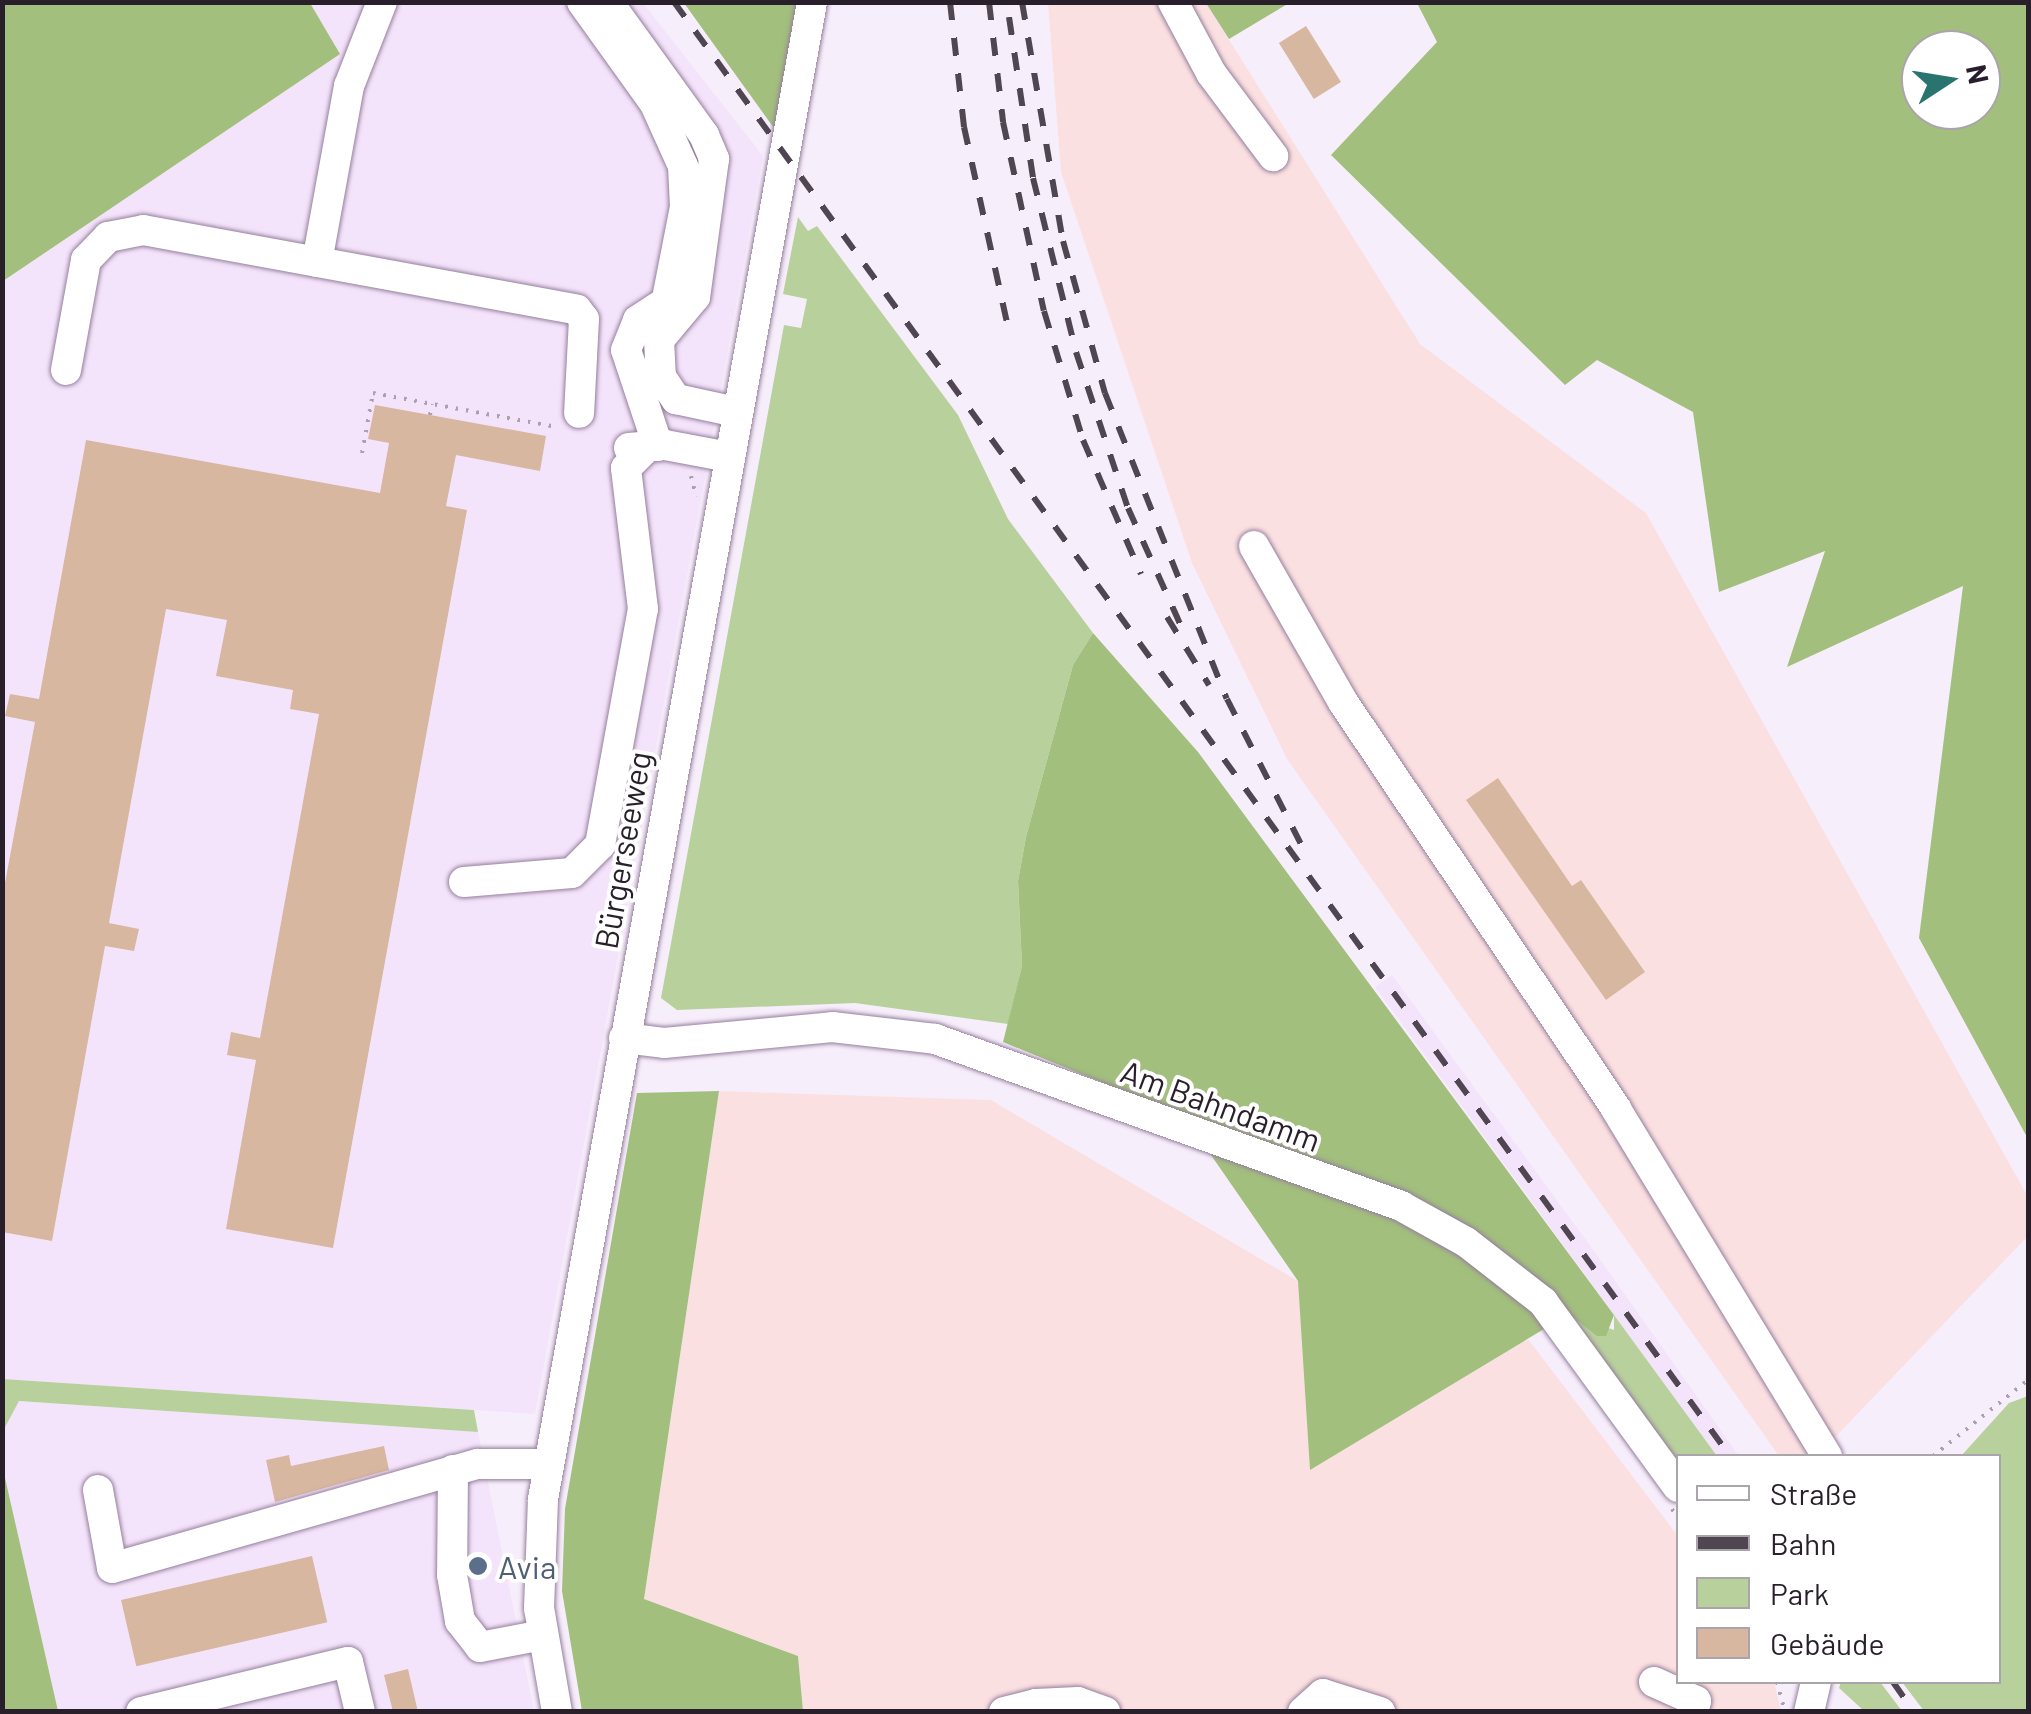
<!DOCTYPE html>
<meta charset="utf-8">
<style>
body{margin:0}
#map{position:relative;width:2031px;height:1714px;overflow:hidden;background:#f7eefb;font-family:Barlow,sans-serif}
div>[style]{position:absolute}
.built>*{inset:0;background:#f4e4fb}
.industrial>*{inset:0;background:#fbe0e1}
.green>*{inset:0;background:#b8d19c}
.forest>*{inset:0;background:#a2bf7d}
.building>*{inset:0;background:#d8b7a0;transform-origin:0 0}
.path>*{height:4px;margin-top:-2px;transform-origin:0;background:repeating-linear-gradient(90deg,#aaa1ad 0 2.5px,transparent 0 10.5px)}
.roads{filter:drop-shadow(0 0 2px #957f9d) drop-shadow(0 0 2px #957f9d)}
.minor>*{height:30px;margin:-15px;padding:0 15px;transform-origin:15px;border-radius:15px;background:#fff}
.rail>*{height:6px;margin-top:-3px;transform-origin:0;background:repeating-linear-gradient(90deg,#4f4652 0 18px,transparent 0 36px)}
.dots>*{width:28px;height:28px;translate:-50% -50%;box-sizing:border-box;border:5px solid #fff;border-radius:50%}
span{translate:-50% -50%;white-space:nowrap;text-align:center;line-height:1.15;-webkit-text-stroke:8px #fff;paint-order:stroke}
.street-label{font-size:32px;color:#281f2b}
.service-label{font-size:32px;color:#4e5e75}
.left{translate:0 -50%;text-align:left}
.frame{position:absolute;inset:0;border:5px solid #281f2b;pointer-events:none}
.legend{position:absolute;left:1676px;top:1454px;width:325px;height:230px;box-sizing:border-box;background:#fff;border:2px solid #a9a5aa;margin:0;padding:12px 18px;list-style:none;font-size:30px;color:#281f2b}
.legend li{display:flex;align-items:center;gap:20px;height:50px}
.legend b{width:50px;border:2px solid #a9a5aa}
.north{position:absolute;left:1901px;top:30px;width:100px;height:100px;box-sizing:border-box;background:#fff;border:2px solid #a9a5aa;border-radius:50%;rotate:78deg;font-size:28px;font-weight:700;line-height:40px;text-align:center;color:#281f2b}
.north::after{content:'';display:block;margin:auto;width:35px;height:45px;background:#2a7470;clip-path:polygon(50% 0,100% 100%,50% 72%,0 100%)}
</style>
<div id="map">
<div class="built">
<div style="clip-path:polygon(310px 3px,643px 3px,763px 156px,535px 1414px,3px 1379px,2px 281px,339px 54px)"></div>
<div style="clip-path:polygon(1392px 975px,1592px 1248px,1739px 1456px,1717px 1456px,1375px 987px)"></div>
<div style="clip-path:polygon(19px 1401px,478px 1432px,534px 1711px,58px 1711px,3px 1469px,2px 1431px)"></div>
</div>
<div class="industrial">
<div style="clip-path:polygon(1048px 3px,1206px 3px,1420px 344px,1646px 513px,2028px 1197px,2028px 1236px,1817px 1456px,1779px 1456px,1287px 759px,1192px 563px,1061px 172px)"></div>
<div style="clip-path:polygon(719px 1091px,991px 1100px,1298px 1281px,1310px 1469px,1528px 1339px,1678px 1536px,1678px 1682px,1774px 1682px,1781px 1711px,803px 1711px,798px 1656px,644px 1599px)"></div>
</div>
<div class="green">
<div style="clip-path:polygon(798px 217px,808px 231px,817px 226px,958px 415px,1008px 519px,1093px 633px,1073px 665px,1026px 837px,1018px 881px,1022px 966px,1008px 1024px,855px 1003px,677px 1010px,661px 998px,784px 325px,801px 328px,807px 299px,783px 294px)"></div>
<div style="clip-path:polygon(1569px 1314px,1614px 1330px,1614px 1315px,1717px 1456px,1678px 1456px,1678px 1467px)"></div>
<div style="clip-path:polygon(3px 1379px,474px 1410px,478px 1432px,19px 1401px,3px 1431px)"></div>
<div style="clip-path:polygon(2028px 1396px,2028px 1711px,1924px 1711px,1902px 1682px,1998px 1682px,1998px 1456px,1961px 1456px,2009px 1403px)"></div>
<div style="clip-path:polygon(1841px 1682px,1880px 1682px,1902px 1711px,1864px 1711px,1839px 1688px)"></div>
</div>
<div class="forest">
<div style="clip-path:polygon(3px 2px,310px 3px,340px 54px,3px 281px)"></div>
<div style="clip-path:polygon(684px 3px,800px 3px,776px 131px)"></div>
<div style="clip-path:polygon(1206px 3px,1289px 3px,1229px 39px)"></div>
<div style="clip-path:polygon(evenodd,1417px 3px,2028px 3px,2028px 1139px,1919px 938px,1963px 586px,1787px 667px,1825px 551px,1719px 592px,1693px 412px,1597px 360px,1565px 385px,1331px 155px,1437px 42px,1417px 3px,1981px 50px,1981px 110px,1921px 110px,1921px 50px,1981px 50px)"></div>
<div style="clip-path:polygon(1093px 633px,1198px 752px,1614px 1315px,1606px 1336px,1597px 1336px,1569px 1314px,1310px 1470px,1298px 1281px,1184px 1116px,1003px 1042px,1022px 966px,1018px 881px,1026px 837px,1073px 665px)"></div>
<div style="clip-path:polygon(719px 1091px,644px 1599px,798px 1656px,803px 1711px,582px 1711px,562px 1591px,565px 1509px,637px 1093px)"></div>
<div style="clip-path:polygon(3px 1469px,58px 1711px,3px 1711px)"></div>
</div>
<div class="building">
<div style="left:1306px;top:26px;width:66px;height:32px;rotate:58deg"></div>
<div style="clip-path:polygon(375px 405px,546px 436px,540px 471px,456px 455px,446px 506px,467px 510px,333px 1248px,226px 1229px,256px 1060px,227px 1055px,231px 1032px,260px 1038px,319px 714px,290px 709px,293px 690px,216px 676px,227px 620px,166px 609px,109px 923px,139px 929px,134px 951px,105px 946px,52px 1241px,2px 1232px,2px 899px,35px 722px,5px 716px,10px 694px,39px 699px,86px 440px,380px 493px,389px 443px,368px 439px)"></div>
<div style="clip-path:polygon(1498px 778px,1572px 886px,1581px 880px,1645px 972px,1606px 1000px,1466px 800px)"></div>
<div style="clip-path:polygon(384px 1446px,389px 1470px,275px 1502px,266px 1460px,289px 1455px,291px 1466px)"></div>
<div style="left:312px;top:1556px;width:68px;height:196px;rotate:77deg"></div>
<div style="clip-path:polygon(408px 1669px,418px 1712px,393px 1712px,384px 1675px)"></div>
</div>
<div class="path">
<div style="left:430px;top:415px;width:11px;rotate:-80deg"></div>
<div style="left:362px;top:453px;width:61px;rotate:-79.6deg"></div>
<div style="left:373px;top:393px;width:187px;rotate:10.5deg"></div>
<div style="left:691px;top:476px;width:21px;rotate:76deg"></div>
<div style="left:1933px;top:1456px;width:122px;rotate:-38.7deg"></div>
<div style="left:1672px;top:1509px;width:12px;rotate:59deg"></div>
<div style="left:1777px;top:1682px;width:27px;rotate:75deg"></div>
</div>
<div class="roads">
<div class="minor">
<div style="left:582px;top:2px;width:125px;rotate:54.4deg"></div>
<div style="left:655px;top:104px;width:68px;rotate:65.7deg"></div>
<div style="left:683px;top:166px;width:41px;rotate:87.2deg"></div>
<div style="left:685px;top:207px;width:136px;rotate:101.1deg"></div>
<div style="left:659px;top:340px;width:37px;rotate:87deg"></div>
<div style="left:661px;top:377px;width:27px;rotate:56deg"></div>
<div style="left:676px;top:399px;width:61px;rotate:12.2deg"></div>
<div style="left:608px;top:2px;width:164px;rotate:54.2deg"></div>
<div style="left:704px;top:135px;width:26px;rotate:67deg"></div>
<div style="left:714px;top:159px;width:139px;rotate:97.8deg"></div>
<div style="left:695px;top:297px;width:56px;rotate:129.9deg"></div>
<div style="left:1173px;top:2px;width:81px;rotate:61.8deg"></div>
<div style="left:1211px;top:73px;width:104px;rotate:53.2deg"></div>
<div style="left:317px;top:262px;width:179px;rotate:-79.7deg"></div>
<div style="left:349px;top:86px;width:90px;rotate:-68.6deg"></div>
<div style="left:66px;top:370px;width:112px;rotate:-79.7deg"></div>
<div style="left:86px;top:260px;width:32px;rotate:-46deg"></div>
<div style="left:108px;top:237px;width:36px;rotate:-11deg"></div>
<div style="left:143px;top:230px;width:441px;rotate:10.4deg"></div>
<div style="left:577px;top:310px;width:11px;rotate:52deg"></div>
<div style="left:584px;top:319px;width:94px;rotate:93deg"></div>
<div style="left:658px;top:446px;width:101px;rotate:-108.4deg"></div>
<div style="left:626px;top:350px;width:32px;rotate:-68deg"></div>
<div style="left:638px;top:320px;width:44px;rotate:-33deg"></div>
<div style="left:629px;top:448px;width:36px;rotate:-5deg"></div>
<div style="left:665px;top:445px;width:65px;rotate:10.6deg"></div>
<div style="left:1254px;top:546px;width:180px;rotate:60.3deg"></div>
<div style="left:1343px;top:702px;width:490px;rotate:56.1deg"></div>
<div style="left:1616px;top:1109px;width:406px;rotate:58.7deg"></div>
<div style="left:464px;top:882px;width:108px;rotate:-4.8deg"></div>
<div style="left:572px;top:873px;width:40px;rotate:-45deg"></div>
<div style="left:600px;top:845px;width:240px;rotate:-79.7deg"></div>
<div style="left:643px;top:609px;width:142px;rotate:-96.9deg"></div>
<div style="left:626px;top:468px;width:30px;rotate:-45deg"></div>
<div style="left:624px;top:1038px;width:40px;rotate:7.1deg"></div>
<div style="left:664px;top:1043px;width:169px;rotate:-5.4deg"></div>
<div style="left:832px;top:1027px;width:104px;rotate:6.6deg"></div>
<div style="left:935px;top:1039px;width:495px;rotate:19.7deg"></div>
<div style="left:1401px;top:1206px;width:74px;rotate:29deg"></div>
<div style="left:1466px;top:1242px;width:98px;rotate:37.9deg"></div>
<div style="left:1543px;top:1302px;width:229px;rotate:53.9deg"></div>
<div style="left:453px;top:1470px;width:105px;rotate:90.5deg"></div>
<div style="left:452px;top:1575px;width:47px;rotate:80.1deg"></div>
<div style="left:460px;top:1621px;width:33px;rotate:52deg"></div>
<div style="left:480px;top:1647px;width:64px;rotate:-10.8deg"></div>
<div style="left:98px;top:1490px;width:79px;rotate:79.8deg"></div>
<div style="left:112px;top:1568px;width:380px;rotate:-15.9deg"></div>
<div style="left:478px;top:1464px;width:71px"></div>
<div style="left:1654px;top:1682px;width:46px;rotate:24.3deg"></div>
<div style="left:1696px;top:1701px;width:11px;rotate:105deg"></div>
<div style="left:1036px;top:1704px;width:42px;rotate:-2.7deg"></div>
<div style="left:1078px;top:1702px;width:29px;rotate:20deg"></div>
<div style="left:141px;top:1712px;width:213px;rotate:-13.6deg"></div>
<div style="left:348px;top:1662px;width:51px;rotate:76.5deg"></div>
<div style="left:557px;top:1712px;width:106px;rotate:-99.8deg"></div>
<div style="left:539px;top:1608px;width:109px;rotate:-87.9deg"></div>
<div style="left:543px;top:1499px;width:1521px;rotate:-79.81deg"></div>
<div style="left:1004px;top:1712px;width:33px;rotate:-14deg"></div>
<div style="left:1036px;top:1704px;width:19px;rotate:21deg"></div>
<div style="left:1303px;top:1712px;width:27px;rotate:-42deg"></div>
<div style="left:1323px;top:1694px;width:60px;rotate:17.5deg"></div>
<div style="left:1809px;top:1712px;width:31px;rotate:-77deg"></div>
</div>
</div>
<div class="rail">
<div style="left:674px;top:2px;width:1797px;rotate:54.01deg"></div>
<div style="left:950px;top:2px;width:126px;rotate:83.6deg"></div>
<div style="left:964px;top:127px;width:200px;rotate:77.6deg"></div>
<div style="left:989px;top:2px;width:121px;rotate:83.3deg"></div>
<div style="left:1003px;top:122px;width:193px;rotate:77.8deg"></div>
<div style="left:1044px;top:311px;width:135px;rotate:73.2deg"></div>
<div style="left:1083px;top:440px;width:146px;rotate:66.6deg"></div>
<div style="left:1022px;top:2px;width:242px;rotate:80.3deg"></div>
<div style="left:1063px;top:241px;width:158px;rotate:74.6deg"></div>
<div style="left:1105px;top:393px;width:329px;rotate:68.3deg"></div>
<div style="left:1227px;top:699px;width:163px;rotate:63deg"></div>
<div style="left:1009px;top:17px;width:163px;rotate:81.5deg"></div>
<div style="left:1033px;top:178px;width:179px;rotate:76.1deg"></div>
<div style="left:1076px;top:352px;width:164px;rotate:71.6deg"></div>
<div style="left:1128px;top:508px;width:129px;rotate:65.8deg"></div>
<div style="left:1167px;top:617px;width:80px;rotate:58.3deg"></div>
<div style="left:1893px;top:1682px;width:37px;rotate:55deg"></div>
</div>
<div class="dots">
<div style="left:478px;top:1566px;background:#5c6f8a"></div>
</div>
<div class="street-label">
<span style="left:622px;top:850px;rotate:-80deg">Bürgerseeweg</span>
<span style="left:1221px;top:1105px;rotate:20deg">Am Bahndamm</span>
</div>
<div class="service-label">
<span class="left" style="left:498px;top:1566px">Avia</span>
</div>
<div class="frame"></div>
<ul class="legend">
<li><b style="height:12px;background:#fff"></b>Straße</li>
<li><b style="height:12px;background:#4f4652"></b>Bahn</li>
<li><b style="height:28px;background:#b8d19c"></b>Park</li>
<li><b style="height:28px;background:#d8b7a0"></b>Gebäude</li>
</ul>
<div class="north">N</div>
</div>
